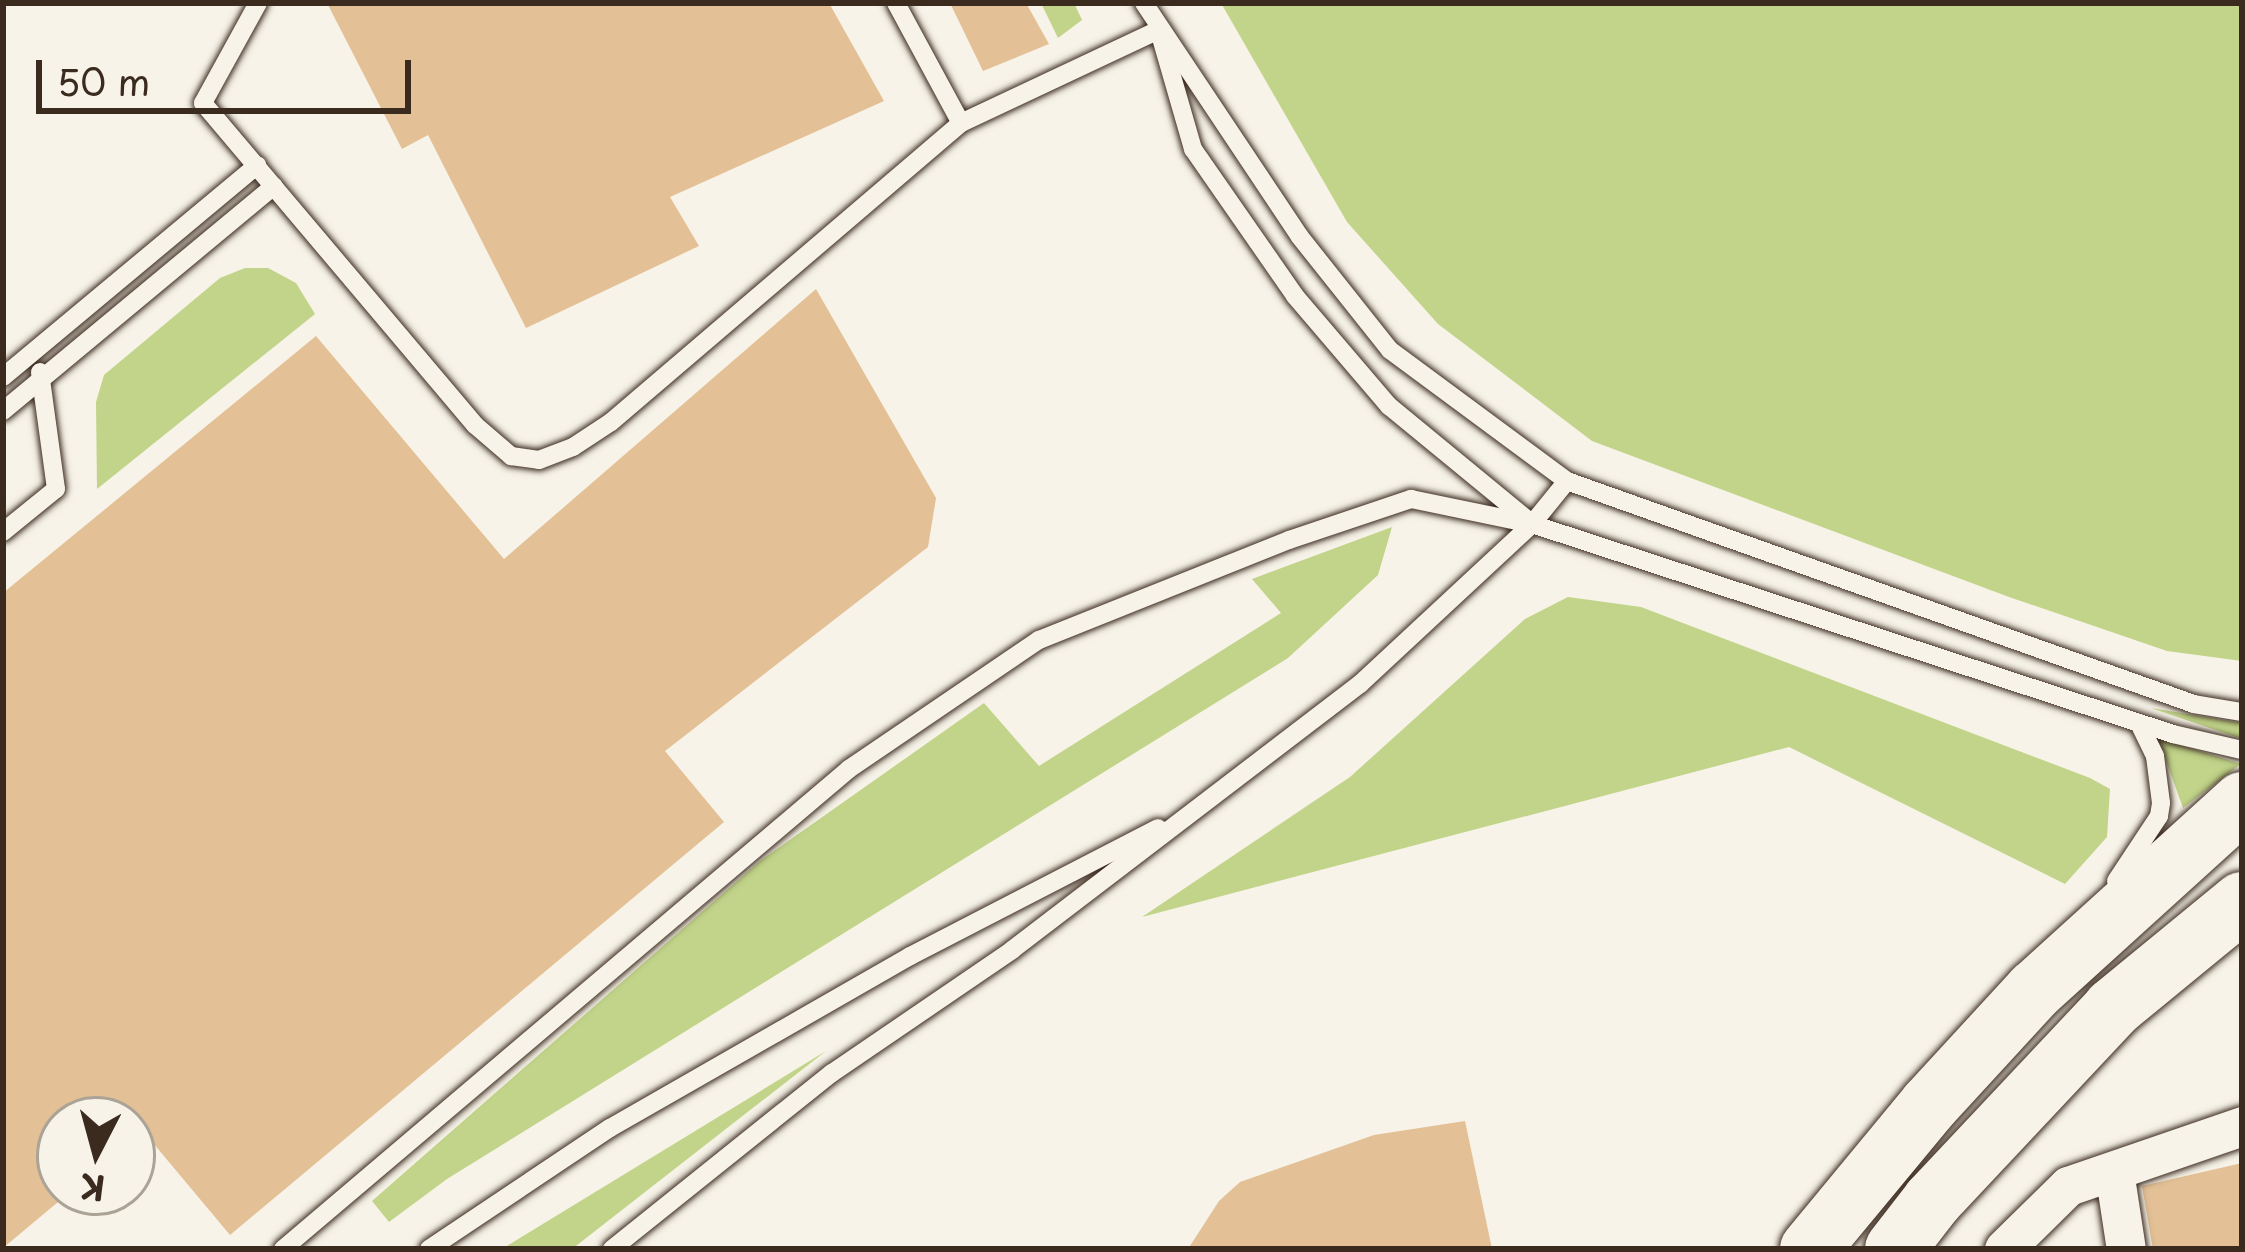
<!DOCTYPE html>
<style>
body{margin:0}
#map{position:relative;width:2245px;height:1252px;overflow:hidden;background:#f7f3e8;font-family:"Playpen Sans",sans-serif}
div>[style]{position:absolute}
.green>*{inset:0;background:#c1d489}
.building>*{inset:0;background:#e3c095}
.roads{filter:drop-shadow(0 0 3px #3b2a1e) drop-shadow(0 0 3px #3b2a1e)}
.service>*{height:18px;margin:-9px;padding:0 9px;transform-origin:9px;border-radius:9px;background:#f7f3e8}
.minor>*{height:39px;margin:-19.5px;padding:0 19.5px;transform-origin:19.5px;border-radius:19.5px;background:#f7f3e8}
.primary>*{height:60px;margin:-30px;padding:0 30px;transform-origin:30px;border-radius:30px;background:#f7f3e8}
span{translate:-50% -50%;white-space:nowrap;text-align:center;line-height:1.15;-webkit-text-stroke:9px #f7f3e8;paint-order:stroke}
.frame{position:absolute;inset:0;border:6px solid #3b2a1e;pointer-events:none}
.north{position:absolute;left:36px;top:1096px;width:120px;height:120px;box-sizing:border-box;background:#f7f3e8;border:3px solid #aca397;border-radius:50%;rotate:186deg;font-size:33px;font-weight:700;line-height:48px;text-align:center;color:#3b2a1e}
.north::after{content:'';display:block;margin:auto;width:42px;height:54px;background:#3b2a1e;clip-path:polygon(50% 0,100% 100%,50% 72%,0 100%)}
.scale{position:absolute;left:36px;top:60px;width:375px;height:54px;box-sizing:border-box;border:6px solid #3b2a1e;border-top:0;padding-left:15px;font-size:36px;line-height:42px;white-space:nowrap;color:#3b2a1e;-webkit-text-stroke:9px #f7f3e8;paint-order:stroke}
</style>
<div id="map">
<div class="green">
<div style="clip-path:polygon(1041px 3px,1074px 3px,1082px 20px,1058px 38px)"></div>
<div style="clip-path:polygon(1221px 3px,2242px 3px,2242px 661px,2167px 651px,2009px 597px,1592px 441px,1438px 324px,1347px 222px)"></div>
<div style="clip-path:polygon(245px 268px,268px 268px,296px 283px,315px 314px,97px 489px,96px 402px,104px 375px,220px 278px)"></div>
<div style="clip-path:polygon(1392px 527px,1378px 575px,1288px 658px,447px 1179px,389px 1222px,372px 1201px,760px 861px,984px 703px,1039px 766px,1281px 613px,1252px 579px)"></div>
<div style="clip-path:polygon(1568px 597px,1641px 607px,2090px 778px,2110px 789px,2107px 837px,2065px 884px,1789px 747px,1142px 917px,1350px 777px,1525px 619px)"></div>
<div style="clip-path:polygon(2151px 708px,2242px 723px,2242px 739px)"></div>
<div style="clip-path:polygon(2158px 738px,2241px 764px,2183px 808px)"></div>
<div style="clip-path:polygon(826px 1051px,572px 1249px,502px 1249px)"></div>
</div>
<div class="building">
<div style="clip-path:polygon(327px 3px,829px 3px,884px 101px,670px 197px,699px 246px,526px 328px,428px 135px,402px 149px)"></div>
<div style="clip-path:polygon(950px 3px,1026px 3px,1049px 44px,983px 71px)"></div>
<div style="clip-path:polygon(816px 289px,936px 498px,928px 547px,665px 751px,724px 822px,230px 1235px,143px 1131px,132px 1140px,132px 1120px,60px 1120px,60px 1192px,70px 1192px,3px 1248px,3px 593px,316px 336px,504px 559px)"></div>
<div style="clip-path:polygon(1465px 1121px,1492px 1249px,1188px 1249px,1219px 1201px,1240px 1182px,1374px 1135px)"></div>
<div style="clip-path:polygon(2242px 1163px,2242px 1249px,2153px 1249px,2142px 1186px)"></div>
</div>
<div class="roads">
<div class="service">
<div style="left:258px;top:3px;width:114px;rotate:118.8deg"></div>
<div style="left:203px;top:103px;width:422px;rotate:49.8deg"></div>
<div style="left:475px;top:425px;width:48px;rotate:40.7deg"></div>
<div style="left:511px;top:456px;width:28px;rotate:8deg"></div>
<div style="left:539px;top:460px;width:36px;rotate:-21deg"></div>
<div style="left:573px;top:447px;width:45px;rotate:-33.3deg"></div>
<div style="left:611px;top:422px;width:460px;rotate:-40.5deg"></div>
<div style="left:961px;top:123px;width:219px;rotate:-25.2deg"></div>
<div style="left:896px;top:3px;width:136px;rotate:61.6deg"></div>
<div style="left:1144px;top:3px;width:281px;rotate:56.3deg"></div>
<div style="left:1300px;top:237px;width:144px;rotate:51.5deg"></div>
<div style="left:1390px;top:350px;width:220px;rotate:36.5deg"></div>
<div style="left:1567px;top:481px;width:665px;rotate:19.58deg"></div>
<div style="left:2194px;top:704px;width:49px;rotate:9.5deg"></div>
<div style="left:1161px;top:38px;width:116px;rotate:73.9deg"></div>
<div style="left:1193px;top:149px;width:179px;rotate:55.2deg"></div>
<div style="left:1295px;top:296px;width:145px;rotate:49.5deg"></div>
<div style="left:1389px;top:406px;width:181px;rotate:39.4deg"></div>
<div style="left:3px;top:377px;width:331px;rotate:-39.8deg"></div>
<div style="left:3px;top:411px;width:352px;rotate:-39.7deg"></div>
<div style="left:3px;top:532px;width:68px;rotate:-39.1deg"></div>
<div style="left:56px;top:489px;width:118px;rotate:-97.8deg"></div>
<div style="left:2116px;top:881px;width:78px;rotate:-56.5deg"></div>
<div style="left:2159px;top:816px;width:13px;rotate:-81deg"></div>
<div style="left:2161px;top:803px;width:47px;rotate:-97.3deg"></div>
<div style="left:2155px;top:756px;width:37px;rotate:-116deg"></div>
<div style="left:283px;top:1249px;width:742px;rotate:-40.3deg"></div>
<div style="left:849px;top:769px;width:230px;rotate:-34.2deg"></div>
<div style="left:1039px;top:640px;width:269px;rotate:-21.8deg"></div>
<div style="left:1289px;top:540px;width:129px;rotate:-18.6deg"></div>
<div style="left:1411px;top:499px;width:124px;rotate:11.7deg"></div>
<div style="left:1532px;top:524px;width:675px;rotate:18.14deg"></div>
<div style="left:2173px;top:734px;width:71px;rotate:13.1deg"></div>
<div style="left:429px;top:1249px;width:218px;rotate:-33.8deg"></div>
<div style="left:610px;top:1128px;width:346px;rotate:-29.8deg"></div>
<div style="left:910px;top:956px;width:279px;rotate:-27.3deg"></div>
<div style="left:612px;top:1249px;width:282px;rotate:-38.7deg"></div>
<div style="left:832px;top:1073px;width:218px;rotate:-34.3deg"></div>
<div style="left:1012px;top:950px;width:438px;rotate:-37.4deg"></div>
<div style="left:1360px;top:684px;width:235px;rotate:-42.9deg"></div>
<div style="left:1532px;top:524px;width:55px;rotate:-50.9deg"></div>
</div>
<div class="minor">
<div style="left:2114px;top:1171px;width:79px;rotate:81.3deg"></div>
<div style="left:2004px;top:1249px;width:90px;rotate:-44.5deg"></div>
<div style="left:2068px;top:1186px;width:184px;rotate:-19deg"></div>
</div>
<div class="primary">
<div style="left:1810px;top:1249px;width:188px;rotate:-50.4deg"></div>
<div style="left:1930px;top:1104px;width:155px;rotate:-47.4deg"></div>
<div style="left:2035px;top:990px;width:280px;rotate:-42.2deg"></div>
<div style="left:1895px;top:1249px;width:62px;rotate:-52.2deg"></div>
<div style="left:1933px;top:1200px;width:263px;rotate:-46.8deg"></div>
<div style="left:2113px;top:1008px;width:167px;rotate:-39.4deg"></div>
</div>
</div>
<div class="frame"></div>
<div class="north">K</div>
<div class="scale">50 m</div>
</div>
